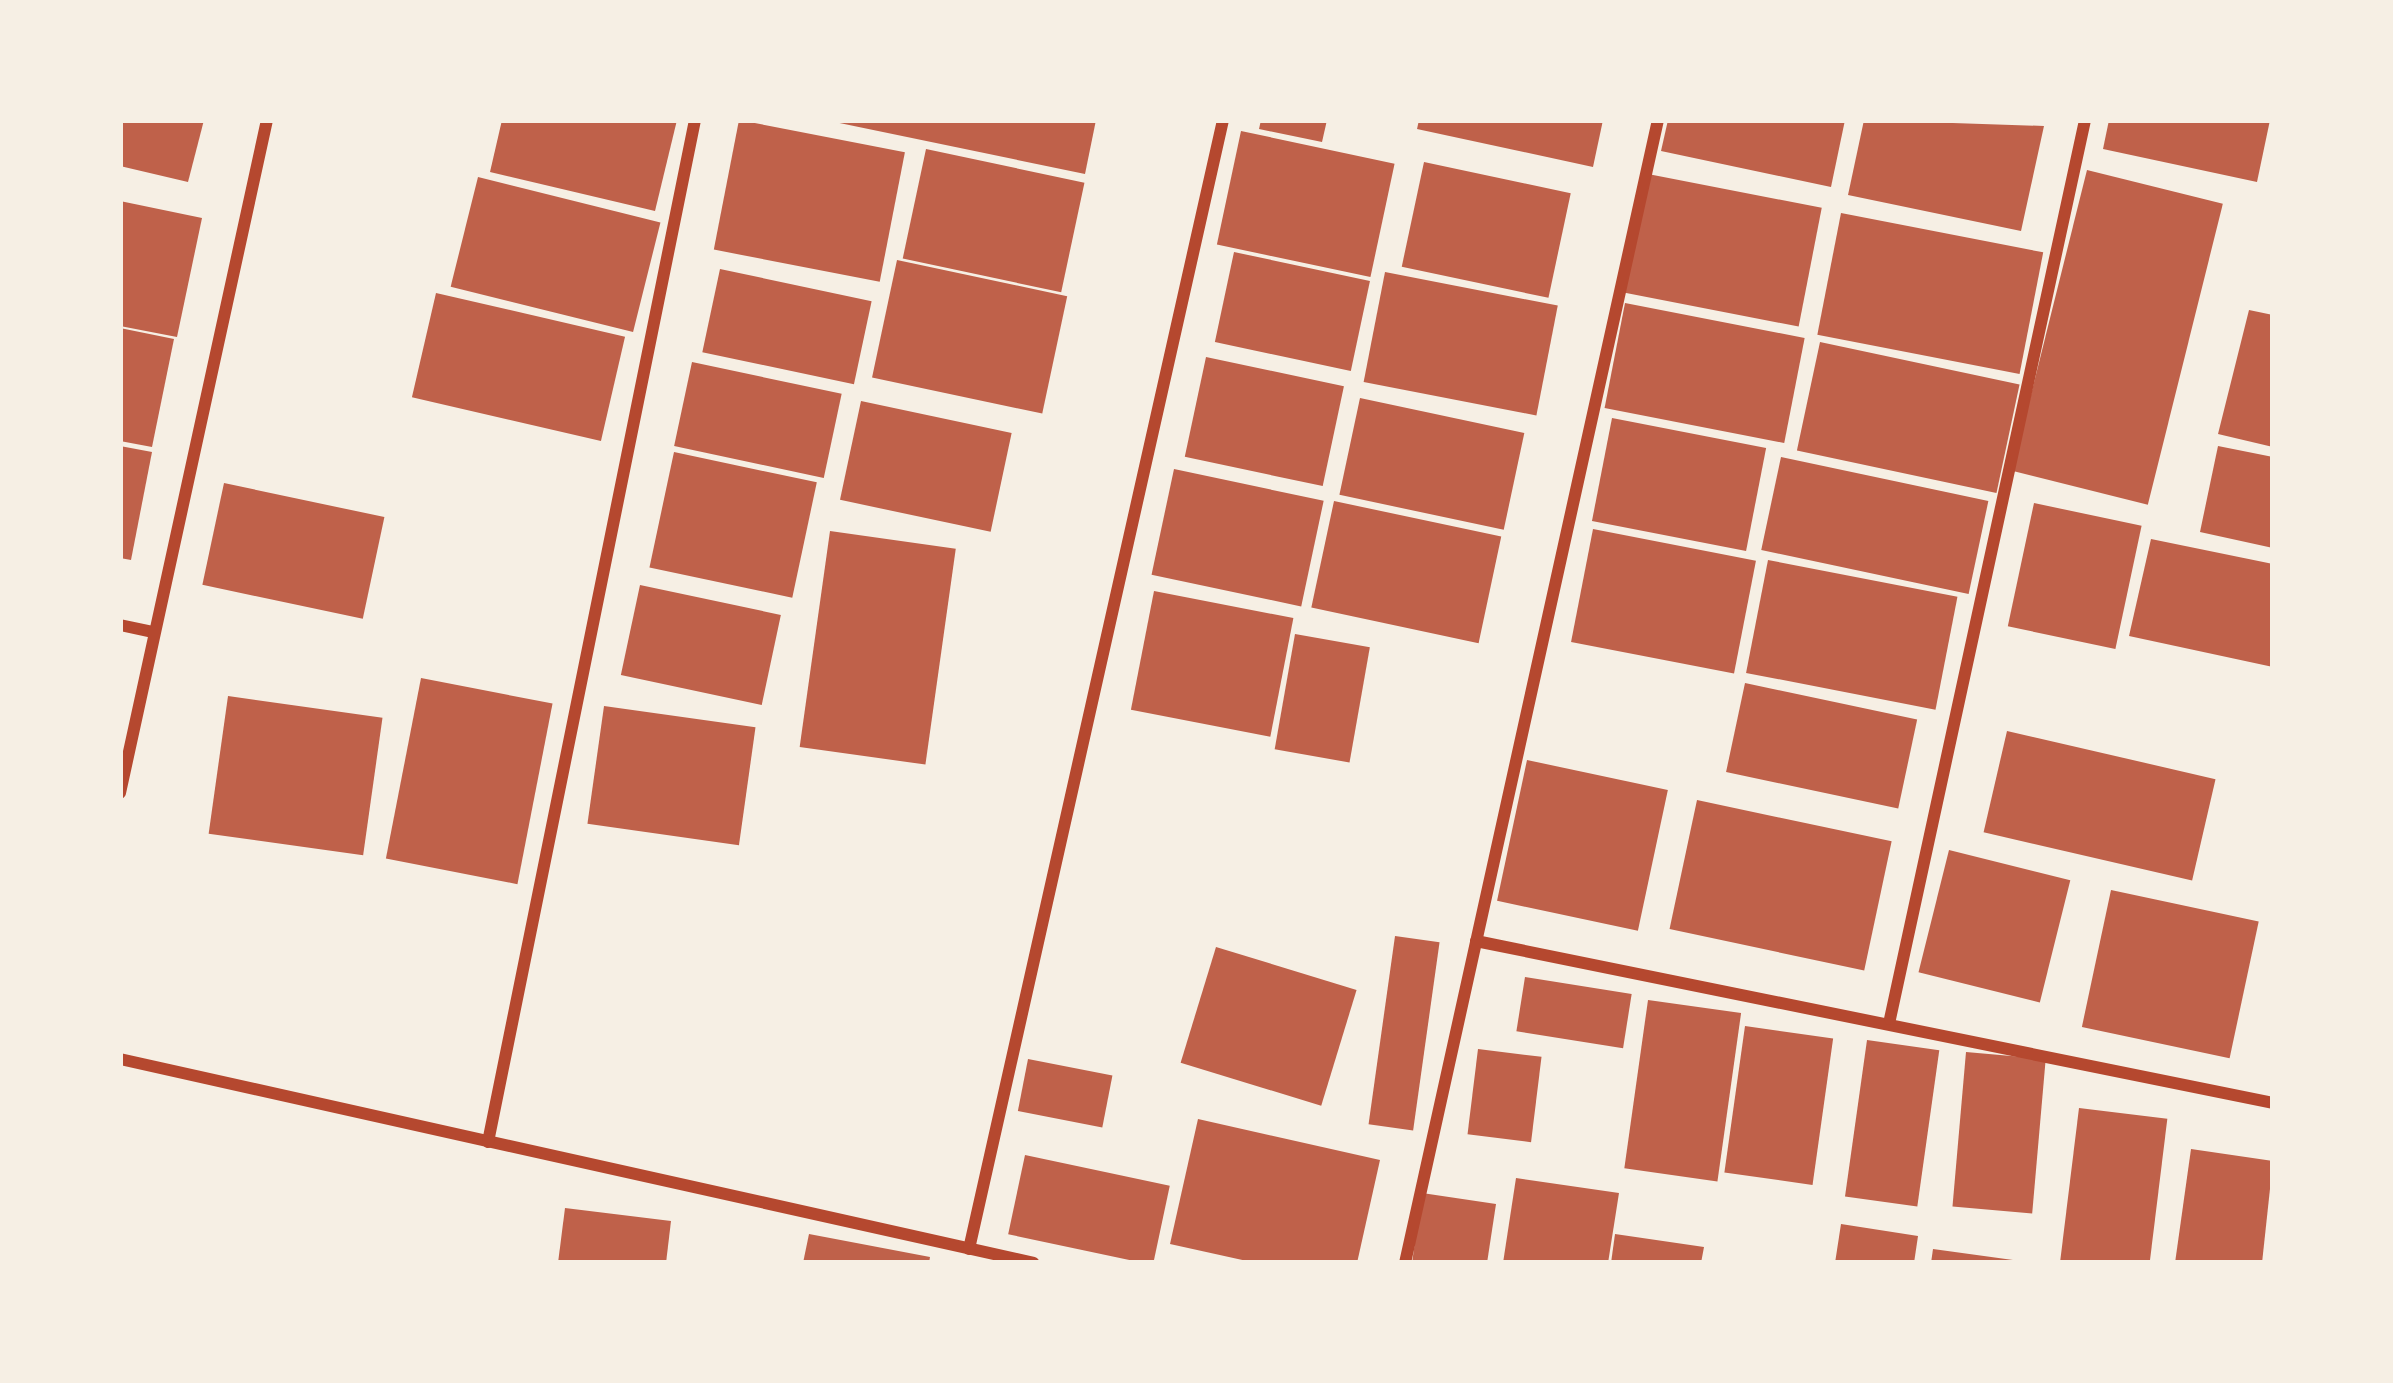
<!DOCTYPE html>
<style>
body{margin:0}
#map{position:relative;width:2393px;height:1383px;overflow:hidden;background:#f6efe4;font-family:"DejaVu Sans",sans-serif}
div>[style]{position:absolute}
.building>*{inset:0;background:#bf614a;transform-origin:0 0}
.minor>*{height:12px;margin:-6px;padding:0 6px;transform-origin:6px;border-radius:6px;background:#b5482f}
span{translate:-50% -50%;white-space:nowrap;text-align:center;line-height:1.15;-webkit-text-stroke:9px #f6efe4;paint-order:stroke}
.frame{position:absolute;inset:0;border:123px solid #f6efe4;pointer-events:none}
</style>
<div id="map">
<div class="building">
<div style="clip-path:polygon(120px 120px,204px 120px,188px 182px,120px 166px)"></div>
<div style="clip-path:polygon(502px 120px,677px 120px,655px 211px,490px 172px)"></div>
<div style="left:739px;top:120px;width:169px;height:132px;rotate:11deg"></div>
<div style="clip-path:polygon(825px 120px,1096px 120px,1085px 174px)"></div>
<div style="clip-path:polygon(1261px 120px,1327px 120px,1322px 142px,1259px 129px)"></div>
<div style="clip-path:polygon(1419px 120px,1603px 120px,1593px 167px,1417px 129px)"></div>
<div style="clip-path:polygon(1668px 120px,1845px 120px,1831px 187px,1661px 151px)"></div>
<div style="clip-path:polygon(1864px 120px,2044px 126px,2021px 231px,1848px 195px)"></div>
<div style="clip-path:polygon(2109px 120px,2270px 120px,2257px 182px,2103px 149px)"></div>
<div style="left:1241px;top:131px;width:157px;height:116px;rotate:12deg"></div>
<div style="left:926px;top:149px;width:162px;height:112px;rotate:12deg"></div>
<div style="left:1424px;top:162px;width:150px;height:107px;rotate:12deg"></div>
<div style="left:2087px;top:170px;width:140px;height:310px;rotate:14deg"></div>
<div style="left:1648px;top:174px;width:177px;height:121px;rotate:11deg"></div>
<div style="left:478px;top:177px;width:188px;height:113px;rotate:14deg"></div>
<div style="clip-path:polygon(120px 201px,202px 218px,177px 337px,120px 326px)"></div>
<div style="left:1841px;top:213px;width:206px;height:124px;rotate:11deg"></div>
<div style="left:1234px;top:252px;width:139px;height:92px;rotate:12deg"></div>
<div style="left:897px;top:260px;width:174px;height:120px;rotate:12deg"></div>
<div style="left:720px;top:269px;width:155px;height:85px;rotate:12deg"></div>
<div style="left:1385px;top:272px;width:176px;height:112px;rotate:11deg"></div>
<div style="left:436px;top:293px;width:194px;height:107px;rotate:13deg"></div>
<div style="left:1625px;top:303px;width:183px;height:107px;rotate:11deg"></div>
<div style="clip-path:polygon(2249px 310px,2273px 315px,2273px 447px,2218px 434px)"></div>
<div style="clip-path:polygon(120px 328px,174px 339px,152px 447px,120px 441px)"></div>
<div style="left:1820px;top:342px;width:204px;height:111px;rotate:12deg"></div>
<div style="left:1206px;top:357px;width:141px;height:102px;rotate:12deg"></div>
<div style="left:692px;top:362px;width:153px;height:86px;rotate:12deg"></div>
<div style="left:1360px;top:398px;width:168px;height:99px;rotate:12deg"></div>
<div style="left:861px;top:401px;width:154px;height:101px;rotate:12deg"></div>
<div style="left:1612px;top:418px;width:157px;height:105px;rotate:11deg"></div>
<div style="clip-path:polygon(120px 446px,152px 452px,131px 560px,120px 558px)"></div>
<div style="clip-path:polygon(2218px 446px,2273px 457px,2273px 548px,2200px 532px)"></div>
<div style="left:674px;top:452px;width:146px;height:118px;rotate:12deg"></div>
<div style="left:1781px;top:457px;width:212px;height:95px;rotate:12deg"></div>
<div style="left:1174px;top:469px;width:153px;height:108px;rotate:12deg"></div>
<div style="left:224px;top:483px;width:164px;height:104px;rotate:12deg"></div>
<div style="left:1334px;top:501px;width:171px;height:109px;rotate:12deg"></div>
<div style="left:2034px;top:503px;width:110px;height:126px;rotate:12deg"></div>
<div style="left:1593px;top:529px;width:166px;height:115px;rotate:11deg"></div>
<div style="left:830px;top:531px;width:127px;height:218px;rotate:8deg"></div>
<div style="clip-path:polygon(2151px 539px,2273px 564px,2273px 667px,2129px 636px)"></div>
<div style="left:1768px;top:560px;width:193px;height:115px;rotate:11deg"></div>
<div style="left:640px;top:585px;width:144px;height:92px;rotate:12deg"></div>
<div style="left:1154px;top:591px;width:142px;height:121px;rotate:11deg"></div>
<div style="left:1295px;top:634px;width:76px;height:117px;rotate:10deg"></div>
<div style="left:421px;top:678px;width:134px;height:184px;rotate:11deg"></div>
<div style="left:1745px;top:683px;width:176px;height:91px;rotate:12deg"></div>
<div style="left:228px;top:696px;width:156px;height:139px;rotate:8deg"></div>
<div style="left:604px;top:706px;width:153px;height:119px;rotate:8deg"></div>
<div style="left:2007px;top:731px;width:214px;height:104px;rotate:13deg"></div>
<div style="left:1527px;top:760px;width:144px;height:144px;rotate:12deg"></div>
<div style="left:1697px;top:800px;width:199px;height:132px;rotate:12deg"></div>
<div style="left:1949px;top:850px;width:125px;height:126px;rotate:14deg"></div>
<div style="left:2111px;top:890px;width:151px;height:140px;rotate:12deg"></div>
<div style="left:1395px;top:936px;width:45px;height:190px;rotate:8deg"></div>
<div style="left:1216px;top:947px;width:147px;height:121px;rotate:17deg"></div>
<div style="left:1525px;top:977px;width:108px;height:55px;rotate:9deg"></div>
<div style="left:1648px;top:1000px;width:94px;height:170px;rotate:8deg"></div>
<div style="left:1745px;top:1026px;width:89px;height:148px;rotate:8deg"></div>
<div style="left:1867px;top:1040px;width:73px;height:158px;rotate:8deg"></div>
<div style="left:1478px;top:1049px;width:64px;height:86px;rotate:7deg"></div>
<div style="left:1966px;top:1052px;width:80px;height:155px;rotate:5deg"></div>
<div style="left:1028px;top:1059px;width:86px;height:53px;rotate:11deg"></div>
<div style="left:2079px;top:1108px;width:89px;height:157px;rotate:7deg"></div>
<div style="clip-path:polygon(1198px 1119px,1380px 1160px,1357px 1263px,1256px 1263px,1170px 1244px)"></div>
<div style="clip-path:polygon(2191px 1149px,2273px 1161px,2262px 1263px,2175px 1263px)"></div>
<div style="left:1025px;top:1155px;width:148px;height:81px;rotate:12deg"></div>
<div style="clip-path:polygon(1516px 1178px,1619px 1193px,1608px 1263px,1503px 1263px)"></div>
<div style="clip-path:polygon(1422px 1193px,1496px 1204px,1487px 1263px,1412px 1263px)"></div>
<div style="clip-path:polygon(565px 1208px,671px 1221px,666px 1263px,558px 1263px)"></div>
<div style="clip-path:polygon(1841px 1224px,1918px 1236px,1914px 1263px,1835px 1263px)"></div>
<div style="clip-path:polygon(809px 1234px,930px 1257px,929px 1263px,803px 1263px)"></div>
<div style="clip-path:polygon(1615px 1234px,1704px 1247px,1701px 1263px,1611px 1263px)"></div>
<div style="clip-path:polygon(1933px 1249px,2013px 1260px,2013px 1263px,1931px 1263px)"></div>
</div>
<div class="minor">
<div style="left:120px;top:625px;width:33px;rotate:12deg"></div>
<div style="left:120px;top:793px;width:689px;rotate:-77.68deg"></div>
<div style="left:1476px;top:941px;width:813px;rotate:11.49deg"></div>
<div style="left:1890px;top:1019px;width:920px;rotate:-77.76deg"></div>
<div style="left:120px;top:1059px;width:936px;rotate:12.58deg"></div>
<div style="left:488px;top:1142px;width:1043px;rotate:-78.55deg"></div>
<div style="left:969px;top:1249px;width:1157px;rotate:-77.32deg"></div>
<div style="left:1405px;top:1263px;width:1171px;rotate:-77.52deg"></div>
</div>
<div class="frame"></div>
</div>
